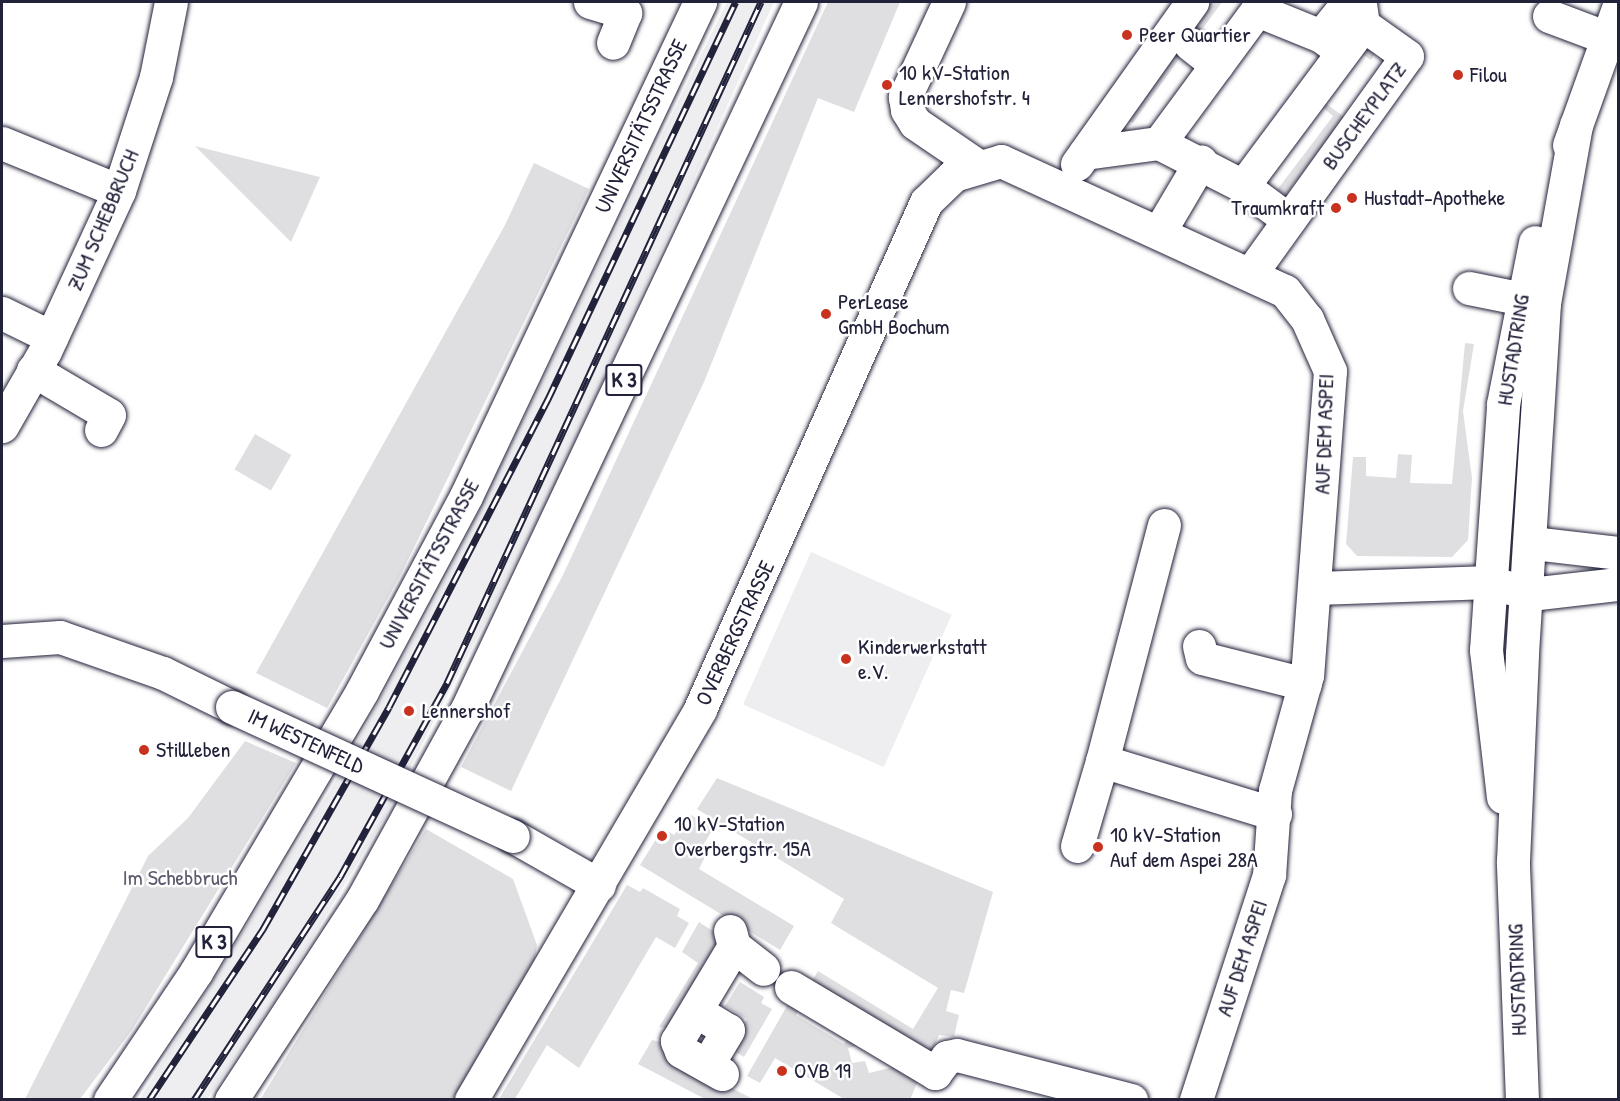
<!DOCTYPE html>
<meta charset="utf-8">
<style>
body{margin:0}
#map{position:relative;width:1620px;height:1101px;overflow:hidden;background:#fff;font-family:"Patrick Hand",sans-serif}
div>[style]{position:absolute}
.built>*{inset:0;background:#eeeef1;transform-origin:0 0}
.green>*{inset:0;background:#dfdfe2;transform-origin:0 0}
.roads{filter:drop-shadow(0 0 2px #22223b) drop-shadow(0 0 2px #22223b)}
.minor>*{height:33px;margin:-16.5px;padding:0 16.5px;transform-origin:16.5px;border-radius:16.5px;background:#fff}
.highway>*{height:33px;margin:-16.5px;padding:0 16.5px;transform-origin:16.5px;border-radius:16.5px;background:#fff}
.rail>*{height:7px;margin-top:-3.5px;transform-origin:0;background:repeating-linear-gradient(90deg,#fff 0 14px,#22223b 0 28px);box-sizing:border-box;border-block:2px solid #22223b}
.bridges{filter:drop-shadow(0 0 2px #22223b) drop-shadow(0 0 2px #22223b)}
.minor-bridge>*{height:33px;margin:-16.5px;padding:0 16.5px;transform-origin:16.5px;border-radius:16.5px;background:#fff}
.dots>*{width:16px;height:16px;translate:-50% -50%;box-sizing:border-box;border:3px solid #fff;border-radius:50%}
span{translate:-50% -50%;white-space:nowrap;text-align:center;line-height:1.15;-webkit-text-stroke:5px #fff;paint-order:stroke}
.shield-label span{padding:2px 4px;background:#fff;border:2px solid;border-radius:4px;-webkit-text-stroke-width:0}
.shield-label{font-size:21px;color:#22223b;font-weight:700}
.poi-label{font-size:22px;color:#22223b}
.left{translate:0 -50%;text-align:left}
.right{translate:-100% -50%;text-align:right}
.street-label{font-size:22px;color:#22223b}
.park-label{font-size:22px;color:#5b5b6d}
.frame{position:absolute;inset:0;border:3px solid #22223b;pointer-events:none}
</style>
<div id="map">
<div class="built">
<div style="clip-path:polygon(727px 2px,774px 2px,557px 482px,381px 824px,274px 1002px,207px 1099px,139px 1100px,331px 789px,439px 592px)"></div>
<div style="left:811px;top:552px;width:154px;height:167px;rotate:24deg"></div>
</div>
<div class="green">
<div style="clip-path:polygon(828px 2px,900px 2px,854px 112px,818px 98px,704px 382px,511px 791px,461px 767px,563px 575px)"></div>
<div style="clip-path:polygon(1210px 2px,1222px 2px,1193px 42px,1185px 36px)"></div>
<div style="clip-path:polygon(1358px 39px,1376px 52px,1371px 60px,1361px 53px,1324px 102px,1344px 117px,1285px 196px,1277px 190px,1333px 116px,1316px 102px)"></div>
<div style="left:1179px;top:44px;width:9px;height:91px;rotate:36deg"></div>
<div style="clip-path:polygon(195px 146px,320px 177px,291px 242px)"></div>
<div style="clip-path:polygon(534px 163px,589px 189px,400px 576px,327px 708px,256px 673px,505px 225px)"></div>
<div style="clip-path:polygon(1465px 343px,1474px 344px,1463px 411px,1472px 478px,1468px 540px,1452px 557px,1357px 556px,1346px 544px,1353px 457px,1366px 457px,1366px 476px,1396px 478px,1398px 454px,1412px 455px,1410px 483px,1452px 484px)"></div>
<div style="left:255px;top:434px;width:42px;height:41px;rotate:30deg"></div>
<div style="clip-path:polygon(245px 741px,296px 763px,132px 1030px,80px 1099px,25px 1099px,148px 856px,188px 818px)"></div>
<div style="clip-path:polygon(717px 778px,993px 892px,964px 993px,951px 990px,946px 1011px,959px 1015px,954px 1037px,939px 1035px,931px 1054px,808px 988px,818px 971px,913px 1029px,938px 988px,831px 923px,844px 899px,697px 809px)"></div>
<div style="clip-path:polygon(691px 815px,713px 829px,702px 847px,708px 851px,699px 869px,794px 926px,780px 950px,640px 865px,663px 828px,674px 835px)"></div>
<div style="clip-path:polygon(426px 829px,513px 879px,537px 945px,534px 963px,453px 1099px,260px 1100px)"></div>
<div style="clip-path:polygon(627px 885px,640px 892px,643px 888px,680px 909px,677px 916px,689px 923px,675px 948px,656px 937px,579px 1068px,547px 1045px,515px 1099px,499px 1099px)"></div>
<div style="clip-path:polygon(699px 922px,725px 939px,672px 1029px,659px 1027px,698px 963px,682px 952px)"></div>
<div style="clip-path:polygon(740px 982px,764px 997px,761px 1003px,772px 1009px,744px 1057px,729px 1048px,747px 1019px,725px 1006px)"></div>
<div style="clip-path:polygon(792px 997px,803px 1003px,796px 1015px,844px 1044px,852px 1032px,868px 1043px,848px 1048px,852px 1063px,865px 1061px,869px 1073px,906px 1064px,921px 1073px,910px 1100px,844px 1099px,775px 1058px,760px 1083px,747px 1076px)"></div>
<div style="clip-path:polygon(652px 1040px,665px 1043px,664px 1053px,751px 1098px,705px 1099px,638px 1064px)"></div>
</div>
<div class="roads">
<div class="minor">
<div style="left:590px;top:2px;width:37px;rotate:17deg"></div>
<div style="left:625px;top:13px;width:32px;rotate:112deg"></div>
<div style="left:949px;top:2px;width:105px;rotate:114.9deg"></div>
<div style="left:905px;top:97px;width:13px;rotate:81deg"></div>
<div style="left:907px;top:110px;width:15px;rotate:58deg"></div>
<div style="left:915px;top:123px;width:76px;rotate:34.3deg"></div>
<div style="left:1549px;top:16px;width:60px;rotate:20.6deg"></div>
<div style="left:1190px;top:44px;width:34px;rotate:38deg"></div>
<div style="left:2px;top:143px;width:126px;rotate:22.3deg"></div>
<div style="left:1159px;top:143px;width:94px;rotate:27.1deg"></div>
<div style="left:1243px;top:186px;width:201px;rotate:-53.3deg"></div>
<div style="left:1363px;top:25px;width:22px;rotate:-98deg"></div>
<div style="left:1360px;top:3px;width:19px;rotate:159deg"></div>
<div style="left:1342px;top:10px;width:33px;rotate:129deg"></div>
<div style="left:1569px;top:145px;width:145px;rotate:-70.3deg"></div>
<div style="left:1085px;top:153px;width:75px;rotate:-7.7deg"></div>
<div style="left:1159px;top:143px;width:165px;rotate:-53.6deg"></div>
<div style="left:1257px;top:10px;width:69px;rotate:22.1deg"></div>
<div style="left:1321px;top:36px;width:22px;rotate:36deg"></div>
<div style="left:1077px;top:164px;width:199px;rotate:-54.6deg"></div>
<div style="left:1243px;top:186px;width:57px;rotate:36.5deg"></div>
<div style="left:1159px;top:232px;width:82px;rotate:-59.4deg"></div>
<div style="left:1251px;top:273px;width:267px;rotate:-54.3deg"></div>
<div style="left:1407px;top:56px;width:76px;rotate:-144.6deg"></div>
<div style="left:1469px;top:288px;width:76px;rotate:11.5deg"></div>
<div style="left:2px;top:313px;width:55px;rotate:26.1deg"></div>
<div style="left:33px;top:370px;width:88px;rotate:30.6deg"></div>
<div style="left:109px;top:415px;width:17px;rotate:118deg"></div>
<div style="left:2px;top:426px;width:86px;rotate:-60.2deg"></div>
<div style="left:45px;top:351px;width:176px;rotate:-65.2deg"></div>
<div style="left:119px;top:191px;width:120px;rotate:-72deg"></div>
<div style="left:156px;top:77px;width:76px;rotate:-78.7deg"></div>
<div style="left:1164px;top:525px;width:244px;rotate:104.7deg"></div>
<div style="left:1102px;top:761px;width:181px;rotate:17deg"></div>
<div style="left:1533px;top:543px;width:86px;rotate:6.7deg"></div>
<div style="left:1316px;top:588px;width:174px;rotate:-2deg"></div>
<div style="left:1490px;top:582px;width:42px;rotate:16.7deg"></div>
<div style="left:1530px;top:594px;width:89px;rotate:-6.5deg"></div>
<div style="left:2px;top:641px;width:58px;rotate:-3.9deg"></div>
<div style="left:60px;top:637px;width:109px;rotate:19.3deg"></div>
<div style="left:163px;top:673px;width:77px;rotate:26.2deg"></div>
<div style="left:1199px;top:646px;width:12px;rotate:76deg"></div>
<div style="left:1202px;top:658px;width:106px;rotate:14.2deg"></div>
<div style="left:1503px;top:797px;width:148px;rotate:-96.6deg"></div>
<div style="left:1486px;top:650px;width:247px;rotate:-86deg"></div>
<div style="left:1503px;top:404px;width:165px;rotate:-78.8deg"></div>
<div style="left:513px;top:836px;width:99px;rotate:29.7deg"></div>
<div style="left:1077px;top:846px;width:89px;rotate:-73.6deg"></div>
<div style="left:730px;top:931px;width:16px;rotate:75deg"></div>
<div style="left:734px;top:946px;width:37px;rotate:38deg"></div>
<div style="left:791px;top:987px;width:168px;rotate:30.8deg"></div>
<div style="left:935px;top:1073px;width:20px;rotate:-53deg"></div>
<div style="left:947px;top:1057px;width:10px;rotate:-11deg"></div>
<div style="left:957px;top:1055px;width:180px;rotate:14.5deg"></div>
<div style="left:696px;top:1011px;width:37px;rotate:31deg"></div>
<div style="left:728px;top:1030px;width:41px;rotate:121deg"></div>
<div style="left:722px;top:1074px;width:47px;rotate:-150.7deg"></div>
<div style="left:681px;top:1051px;width:11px;rotate:-112deg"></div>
<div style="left:677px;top:1041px;width:111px;rotate:-59deg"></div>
<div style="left:471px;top:1100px;width:453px;rotate:-59.6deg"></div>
<div style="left:700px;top:709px;width:555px;rotate:-65.97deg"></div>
<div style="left:926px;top:202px;width:39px;rotate:-44deg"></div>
<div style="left:954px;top:175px;width:49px;rotate:-16.6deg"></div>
<div style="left:1001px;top:161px;width:312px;rotate:24.6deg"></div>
<div style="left:1285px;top:291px;width:36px;rotate:52deg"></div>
<div style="left:1307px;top:319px;width:57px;rotate:66.1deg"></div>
<div style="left:1330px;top:371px;width:305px;rotate:94.3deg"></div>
<div style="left:1307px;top:675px;width:119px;rotate:105.5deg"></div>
<div style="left:1275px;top:790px;width:85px;rotate:94deg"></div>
<div style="left:1269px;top:875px;width:237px;rotate:108deg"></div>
<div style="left:1522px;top:1100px;width:239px;rotate:-92.2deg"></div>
<div style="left:1513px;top:861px;width:208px;rotate:-87.5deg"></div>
<div style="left:1522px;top:653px;width:351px;rotate:-86.4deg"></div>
<div style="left:1544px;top:303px;width:181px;rotate:-79.8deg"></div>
</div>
<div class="highway">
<div style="left:110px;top:1100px;width:154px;rotate:-56.1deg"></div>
<div style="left:196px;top:972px;width:326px;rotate:-59.4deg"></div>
<div style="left:362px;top:691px;width:221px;rotate:-61.9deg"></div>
<div style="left:466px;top:496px;width:547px;rotate:-64.65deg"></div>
<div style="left:231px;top:1100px;width:239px;rotate:-56.8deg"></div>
<div style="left:362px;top:900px;width:216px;rotate:-61.2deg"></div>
<div style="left:466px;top:711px;width:784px;rotate:-64.71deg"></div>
</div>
</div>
<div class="rail">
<div style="left:149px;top:1100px;width:206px;rotate:-56.3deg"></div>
<div style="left:263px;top:929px;width:255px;rotate:-60.4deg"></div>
<div style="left:389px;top:707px;width:347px;rotate:-62.7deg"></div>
<div style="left:548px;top:399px;width:439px;rotate:-64.7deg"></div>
<div style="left:194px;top:1100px;width:267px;rotate:-56.8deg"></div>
<div style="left:340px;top:877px;width:222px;rotate:-61.1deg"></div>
<div style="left:447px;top:683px;width:750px;rotate:-65.25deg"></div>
</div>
<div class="bridges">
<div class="minor-bridge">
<div style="left:232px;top:707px;width:309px;rotate:24.7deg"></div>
</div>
</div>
<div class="dots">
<div style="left:1127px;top:35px;background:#c8321e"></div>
<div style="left:1458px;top:75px;background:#c8321e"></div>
<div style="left:887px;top:85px;background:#c8321e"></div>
<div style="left:1352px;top:198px;background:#c8321e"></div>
<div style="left:1336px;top:208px;background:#c8321e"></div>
<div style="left:826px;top:314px;background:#c8321e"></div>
<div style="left:846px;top:659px;background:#c8321e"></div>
<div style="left:409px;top:711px;background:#c8321e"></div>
<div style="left:144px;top:750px;background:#c8321e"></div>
<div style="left:662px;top:836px;background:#c8321e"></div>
<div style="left:1098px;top:847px;background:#c8321e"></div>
<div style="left:782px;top:1071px;background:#c8321e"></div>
</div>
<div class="shield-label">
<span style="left:624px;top:380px">K 3</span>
<span style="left:214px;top:942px">K 3</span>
</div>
<div class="poi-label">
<span class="left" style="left:1139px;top:35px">Peer Quartier</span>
<span class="left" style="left:899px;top:85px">10 kV-Station<br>Lennershofstr. 4</span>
<span class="left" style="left:1470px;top:75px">Filou</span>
<span class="left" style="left:1364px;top:198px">Hustadt-Apotheke</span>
<span class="right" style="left:1324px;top:208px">Traumkraft</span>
<span class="left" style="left:838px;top:314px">PerLease<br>GmbH Bochum</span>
<span class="left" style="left:858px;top:659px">Kinderwerkstatt<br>e.V.</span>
<span class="left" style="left:422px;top:711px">Lennershof</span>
<span class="left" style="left:156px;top:750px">Stillleben</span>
<span class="left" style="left:674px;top:836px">10 kV-Station<br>Overbergstr. 15A</span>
<span class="left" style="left:1110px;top:847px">10 kV-Station<br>Auf dem Aspei 28A</span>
<span class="left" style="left:794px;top:1071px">OVB 19</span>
</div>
<div class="street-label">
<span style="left:1364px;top:116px;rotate:-54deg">BUSCHEYPLATZ</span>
<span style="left:641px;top:126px;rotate:-65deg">UNIVERSITÄTSSTRASSE</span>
<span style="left:103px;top:220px;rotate:-67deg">ZUM SCHEBBRUCH</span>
<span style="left:1513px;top:350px;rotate:-81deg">HUSTADTRING</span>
<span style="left:1324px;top:434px;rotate:-88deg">AUF DEM ASPEI</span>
<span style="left:429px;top:564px;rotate:-62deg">UNIVERSITÄTSSTRASSE</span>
<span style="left:735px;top:633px;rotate:-65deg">OVERBERGSTRASSE</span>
<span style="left:306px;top:741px;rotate:25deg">IM WESTENFELD</span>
<span style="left:1242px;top:958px;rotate:-72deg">AUF DEM ASPEI</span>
<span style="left:1517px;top:980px;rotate:-92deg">HUSTADTRING</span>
</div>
<div class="park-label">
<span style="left:180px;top:878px">Im Schebbruch</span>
</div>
<div class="frame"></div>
</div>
